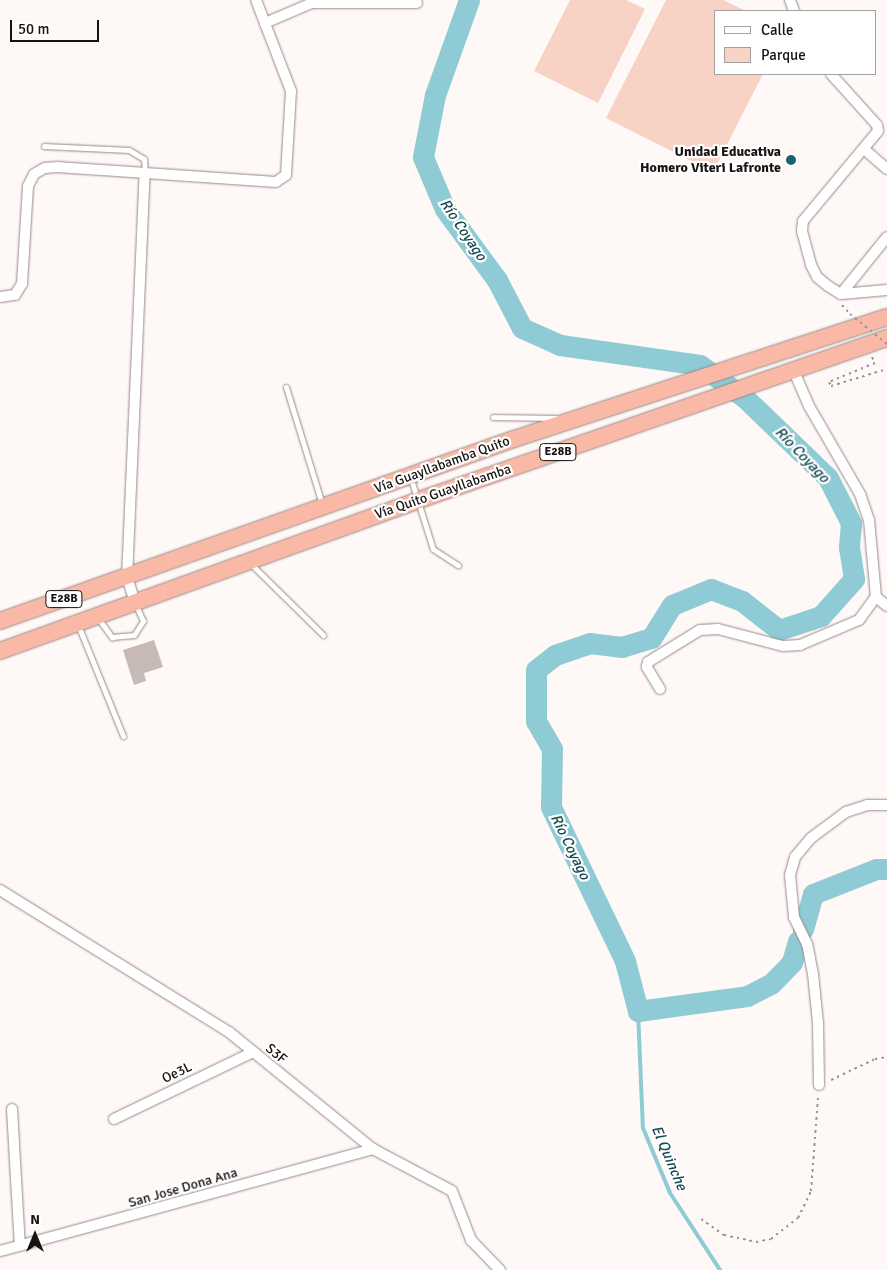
<!DOCTYPE html>
<meta charset="utf-8">
<style>
body{margin:0}
#map{position:relative;width:887px;height:1270px;overflow:hidden;background:#fef8f6;font-family:Signika,sans-serif}
div>[style]{position:absolute}
.green>*{inset:0;background:#f9d2c6}
.stream>*{height:4px;margin:-2px;padding:0 2px;transform-origin:2px;border-radius:2px;background:#8fcbd5}
.river>*{height:21px;margin:-10.5px;padding:0 10.5px;transform-origin:10.5px;border-radius:10.5px;background:#8fcbd5}
.building>*{inset:0;background:#c7bab6}
.path>*{height:2px;margin-top:-1px;transform-origin:0;background:repeating-linear-gradient(90deg,#999492 0 2.5px,transparent 0 6.5px)}
.roads{filter:drop-shadow(0 0 1px #968a86) drop-shadow(0 0 1px #968a86)}
.service>*{height:5px;margin:-2.5px;padding:0 2.5px;transform-origin:2.5px;border-radius:2.5px;background:#fff}
.minor>*{height:10px;margin:-5px;padding:0 5px;transform-origin:5px;border-radius:5px;background:#fff}
.trunk>*{height:16px;margin:-8px;padding:0 8px;transform-origin:8px;border-radius:8px;background:#fab8a6}
.path-bridge>*{height:2px;margin-top:-1px;transform-origin:0;background:repeating-linear-gradient(90deg,#999492 0 2.5px,transparent 0 6.5px)}
.dots>*{width:14px;height:14px;translate:-50% -50%;box-sizing:border-box;border:2px solid #fff;border-radius:50%}
span{translate:-50% -50%;white-space:nowrap;text-align:center;line-height:1.15;-webkit-text-stroke:4.5px #fff;paint-order:stroke}
.shield-label span{padding:1px 4px;background:#fff;border:1px solid;border-radius:4px;-webkit-text-stroke-width:0}
.shield-label{font-size:12px;color:#171311;font-weight:700}
.poi-label{font-size:14px;color:#171311;font-weight:700}
.right{translate:-100% -50%;text-align:right}
.street-label{font-size:14px;color:#171311}
.water-label{font-size:15px;color:#164b52;font-style:italic}
.legend{position:absolute;left:714px;top:10px;width:162px;height:65px;box-sizing:border-box;background:#fff;border:1px solid #a2a1a0;margin:0;padding:6px 9px;list-style:none;font-size:15px;color:#171311}
.legend li{display:flex;align-items:center;gap:10px;height:25px}
.legend b{width:25px;border:1px solid #a2a1a0}
.north{position:absolute;left:10px;top:1210px;width:50px;height:50px;-webkit-text-stroke:4px #fff;paint-order:stroke;rotate:0deg;font-size:14px;font-weight:700;line-height:20px;text-align:center;color:#171311}
.north::after{content:'';display:block;margin:auto;width:18px;height:22px;background:#171311;clip-path:polygon(50% 0,100% 100%,50% 72%,0 100%)}
.scale{position:absolute;left:10px;top:20px;width:89px;height:22px;box-sizing:border-box;border:2px solid #171311;border-top:0;padding-left:6px;font-size:15px;line-height:18px;white-space:nowrap;color:#171311;-webkit-text-stroke:4px #fff;paint-order:stroke}
</style>
<div id="map">
<div class="green">
<div style="clip-path:polygon(570px 0,626px 0,645px 9px,598px 103px,534px 71px)"></div>
<div style="clip-path:polygon(666px 0,723px 0,746px 11px,716px 11px,716px 74px,763px 74px,713px 172px,606px 118px)"></div>
</div>
<div class="stream">
<div style="left:638px;top:1011px;width:117px;rotate:87.6deg"></div>
<div style="left:643px;top:1128px;width:70px;rotate:67.4deg"></div>
<div style="left:670px;top:1193px;width:92px;rotate:57deg"></div>
</div>
<div class="river">
<div style="left:469px;top:0;width:101px;rotate:109.7deg"></div>
<div style="left:435px;top:95px;width:63px;rotate:101deg"></div>
<div style="left:423px;top:157px;width:56px;rotate:67.1deg"></div>
<div style="left:445px;top:209px;width:88px;rotate:53.8deg"></div>
<div style="left:497px;top:280px;width:54px;rotate:62.5deg"></div>
<div style="left:522px;top:328px;width:42px;rotate:24.1deg"></div>
<div style="left:560px;top:345px;width:141px;rotate:8.1deg"></div>
<div style="left:700px;top:365px;width:56px;rotate:36.3deg"></div>
<div style="left:745px;top:398px;width:115px;rotate:43.9deg"></div>
<div style="left:828px;top:478px;width:51px;rotate:62.9deg"></div>
<div style="left:851px;top:523px;width:24px;rotate:95deg"></div>
<div style="left:849px;top:547px;width:32px;rotate:81deg"></div>
<div style="left:854px;top:579px;width:50px;rotate:131.7deg"></div>
<div style="left:821px;top:616px;width:44px;rotate:161.6deg"></div>
<div style="left:779px;top:630px;width:47px;rotate:-141.9deg"></div>
<div style="left:742px;top:601px;width:33px;rotate:-159deg"></div>
<div style="left:711px;top:589px;width:42px;rotate:157.7deg"></div>
<div style="left:672px;top:605px;width:39px;rotate:122deg"></div>
<div style="left:651px;top:638px;width:30px;rotate:163deg"></div>
<div style="left:622px;top:647px;width:32px;rotate:-173deg"></div>
<div style="left:590px;top:643px;width:37px;rotate:161deg"></div>
<div style="left:555px;top:655px;width:24px;rotate:142deg"></div>
<div style="left:536px;top:670px;width:51px;rotate:90deg"></div>
<div style="left:536px;top:721px;width:32px;rotate:60deg"></div>
<div style="left:552px;top:749px;width:58px;rotate:91deg"></div>
<div style="left:551px;top:807px;width:171px;rotate:64.3deg"></div>
<div style="left:625px;top:961px;width:52px;rotate:75.4deg"></div>
<div style="left:638px;top:1011px;width:110px;rotate:-7.8deg"></div>
<div style="left:747px;top:996px;width:27px;rotate:-27deg"></div>
<div style="left:771px;top:984px;width:30px;rotate:-46deg"></div>
<div style="left:792px;top:962px;width:22px;rotate:-74deg"></div>
<div style="left:803px;top:929px;width:36px;rotate:-74deg"></div>
<div style="left:813px;top:894px;width:68px;rotate:-21.6deg"></div>
<div style="left:876px;top:869px;width:11px"></div>
</div>
<div class="building">
<div style="clip-path:polygon(154px 640px,163px 667px,144px 673px,146px 681px,134px 685px,123px 650px)"></div>
</div>
<div class="path">
<div style="left:842px;top:305px;width:12px;rotate:48deg"></div>
<div style="left:872px;top:357px;width:7px;rotate:63deg"></div>
<div style="left:875px;top:363px;width:50px;rotate:157.6deg"></div>
<div style="left:829px;top:382px;width:4px;rotate:63deg"></div>
<div style="left:831px;top:386px;width:59px;rotate:-16.9deg"></div>
<div style="left:831px;top:1080px;width:49px;rotate:-25.5deg"></div>
<div style="left:875px;top:1059px;width:12px;rotate:-9deg"></div>
<div style="left:701px;top:1219px;width:28px;rotate:35deg"></div>
<div style="left:724px;top:1235px;width:33px;rotate:12deg"></div>
<div style="left:756px;top:1242px;width:15px;rotate:-11deg"></div>
<div style="left:771px;top:1239px;width:34px;rotate:-38deg"></div>
<div style="left:798px;top:1218px;width:30px;rotate:-64deg"></div>
<div style="left:811px;top:1191px;width:94px;rotate:-85.7deg"></div>
</div>
<div class="roads">
<div class="service">
<div style="left:44px;top:146px;width:85px;rotate:2.7deg"></div>
<div style="left:129px;top:150px;width:17px;rotate:31deg"></div>
<div style="left:144px;top:159px;width:14px;rotate:86deg"></div>
<div style="left:286px;top:387px;width:122px;rotate:72.9deg"></div>
<div style="left:493px;top:417px;width:63px;rotate:0.9deg"></div>
<div style="left:411px;top:479px;width:73px;rotate:72.6deg"></div>
<div style="left:433px;top:549px;width:30px;rotate:33deg"></div>
<div style="left:250px;top:563px;width:103px;rotate:44.6deg"></div>
<div style="left:98px;top:618px;width:24px;rotate:54deg"></div>
<div style="left:112px;top:637px;width:22px;rotate:-5deg"></div>
<div style="left:134px;top:635px;width:17px;rotate:-57deg"></div>
<div style="left:143px;top:621px;width:17px;rotate:-114deg"></div>
<div style="left:78px;top:625px;width:120px;rotate:67.9deg"></div>
</div>
<div class="minor">
<div style="left:790px;top:0;width:12px;rotate:70deg"></div>
<div style="left:265px;top:23px;width:51px;rotate:-23.1deg"></div>
<div style="left:312px;top:3px;width:105px"></div>
<div style="left:831px;top:74px;width:69px;rotate:48deg"></div>
<div style="left:877px;top:125px;width:6px;rotate:81deg"></div>
<div style="left:878px;top:131px;width:117px;rotate:129.8deg"></div>
<div style="left:803px;top:221px;width:10px;rotate:96deg"></div>
<div style="left:802px;top:231px;width:35px;rotate:75deg"></div>
<div style="left:811px;top:265px;width:13px;rotate:63deg"></div>
<div style="left:817px;top:277px;width:14px;rotate:39deg"></div>
<div style="left:828px;top:286px;width:15px;rotate:32deg"></div>
<div style="left:841px;top:294px;width:46px;rotate:-5deg"></div>
<div style="left:864px;top:149px;width:30px;rotate:41deg"></div>
<div style="left:841px;top:294px;width:73px;rotate:-51.1deg"></div>
<div style="left:0;top:297px;width:15px;rotate:-8deg"></div>
<div style="left:15px;top:295px;width:13px;rotate:-58deg"></div>
<div style="left:22px;top:284px;width:98px;rotate:-86.5deg"></div>
<div style="left:28px;top:186px;width:13px;rotate:-63deg"></div>
<div style="left:34px;top:174px;width:13px;rotate:-29deg"></div>
<div style="left:45px;top:168px;width:13px;rotate:-4deg"></div>
<div style="left:58px;top:167px;width:87px;rotate:3.9deg"></div>
<div style="left:793px;top:369px;width:40px;rotate:66.6deg"></div>
<div style="left:809px;top:406px;width:102px;rotate:59.9deg"></div>
<div style="left:860px;top:494px;width:28px;rotate:71deg"></div>
<div style="left:869px;top:520px;width:77px;rotate:84.8deg"></div>
<div style="left:876px;top:597px;width:14px;rotate:39deg"></div>
<div style="left:135px;top:602px;width:25px;rotate:-108deg"></div>
<div style="left:127px;top:578px;width:405px;rotate:-87.5deg"></div>
<div style="left:145px;top:173px;width:131px;rotate:3.9deg"></div>
<div style="left:276px;top:182px;width:12px;rotate:-35deg"></div>
<div style="left:286px;top:175px;width:84px;rotate:-86.6deg"></div>
<div style="left:291px;top:91px;width:97px;rotate:-111deg"></div>
<div style="left:660px;top:689px;width:26px;rotate:-121deg"></div>
<div style="left:647px;top:667px;width:5px;rotate:-79deg"></div>
<div style="left:648px;top:662px;width:61px;rotate:-31.6deg"></div>
<div style="left:700px;top:630px;width:18px;rotate:-3deg"></div>
<div style="left:718px;top:629px;width:67px;rotate:14.7deg"></div>
<div style="left:783px;top:646px;width:17px;rotate:-3deg"></div>
<div style="left:800px;top:645px;width:64px;rotate:-23deg"></div>
<div style="left:859px;top:620px;width:29px;rotate:-54deg"></div>
<div style="left:0;top:890px;width:269px;rotate:31.8deg"></div>
<div style="left:229px;top:1032px;width:186px;rotate:39.1deg"></div>
<div style="left:373px;top:1149px;width:89px;rotate:28deg"></div>
<div style="left:452px;top:1191px;width:53px;rotate:68.8deg"></div>
<div style="left:471px;top:1240px;width:42px;rotate:46deg"></div>
<div style="left:819px;top:1085px;width:62px;rotate:-90.9deg"></div>
<div style="left:818px;top:1023px;width:49px;rotate:-95.8deg"></div>
<div style="left:813px;top:974px;width:31px;rotate:-101deg"></div>
<div style="left:807px;top:944px;width:30px;rotate:-116deg"></div>
<div style="left:794px;top:917px;width:42px;rotate:-95.4deg"></div>
<div style="left:790px;top:875px;width:19px;rotate:-74deg"></div>
<div style="left:795px;top:857px;width:25px;rotate:-50deg"></div>
<div style="left:811px;top:838px;width:44px;rotate:-36.6deg"></div>
<div style="left:846px;top:812px;width:22px;rotate:-18deg"></div>
<div style="left:867px;top:805px;width:20px"></div>
<div style="left:12px;top:1109px;width:137px;rotate:86.7deg"></div>
<div style="left:114px;top:1119px;width:154px;rotate:-25.7deg"></div>
<div style="left:0;top:1251px;width:387px;rotate:-15.3deg"></div>
</div>
<div class="trunk">
<div style="left:0;top:621px;width:545px;rotate:-19.5deg"></div>
<div style="left:514px;top:439px;width:392px;rotate:-18.1deg"></div>
<div style="left:0;top:651px;width:445px;rotate:-19.8deg"></div>
<div style="left:419px;top:500px;width:495px;rotate:-19.1deg"></div>
</div>
</div>
<div class="path-bridge">
<div style="left:850px;top:314px;width:48px;rotate:39deg"></div>
</div>
<div class="dots">
<div style="left:791px;top:160px;background:#19646f"></div>
</div>
<div class="shield-label">
<span style="left:558px;top:452px">E28B</span>
<span style="left:64px;top:599px">E28B</span>
</div>
<div class="poi-label">
<span class="right" style="left:781px;top:160px">Unidad Educativa<br>Homero Viteri Lafronte</span>
</div>
<div class="street-label">
<span style="left:442px;top:465px;rotate:-20deg">Vía Guayllabamba Quito</span>
<span style="left:443px;top:492px;rotate:-19deg">Vía Quito Guayllabamba</span>
<span style="left:276px;top:1054px;rotate:40deg">S3F</span>
<span style="left:177px;top:1073px;rotate:-26deg">Oe3L</span>
<span style="left:183px;top:1188px;rotate:-16deg">San Jose Dona Ana</span>
</div>
<div class="water-label">
<span style="left:463px;top:230px;rotate:56deg">Río Coyago</span>
<span style="left:802px;top:455px;rotate:46deg">Río Coyago</span>
<span style="left:570px;top:847px;rotate:64deg">Río Coyago</span>
<span style="left:669px;top:1158px;rotate:67deg">El Quinche</span>
</div>
<ul class="legend">
<li><b style="height:6px;background:#fff"></b>Calle</li>
<li><b style="height:14px;background:#f9d2c6"></b>Parque</li>
</ul>
<div class="north">N</div>
<div class="scale">50 m</div>
</div>
